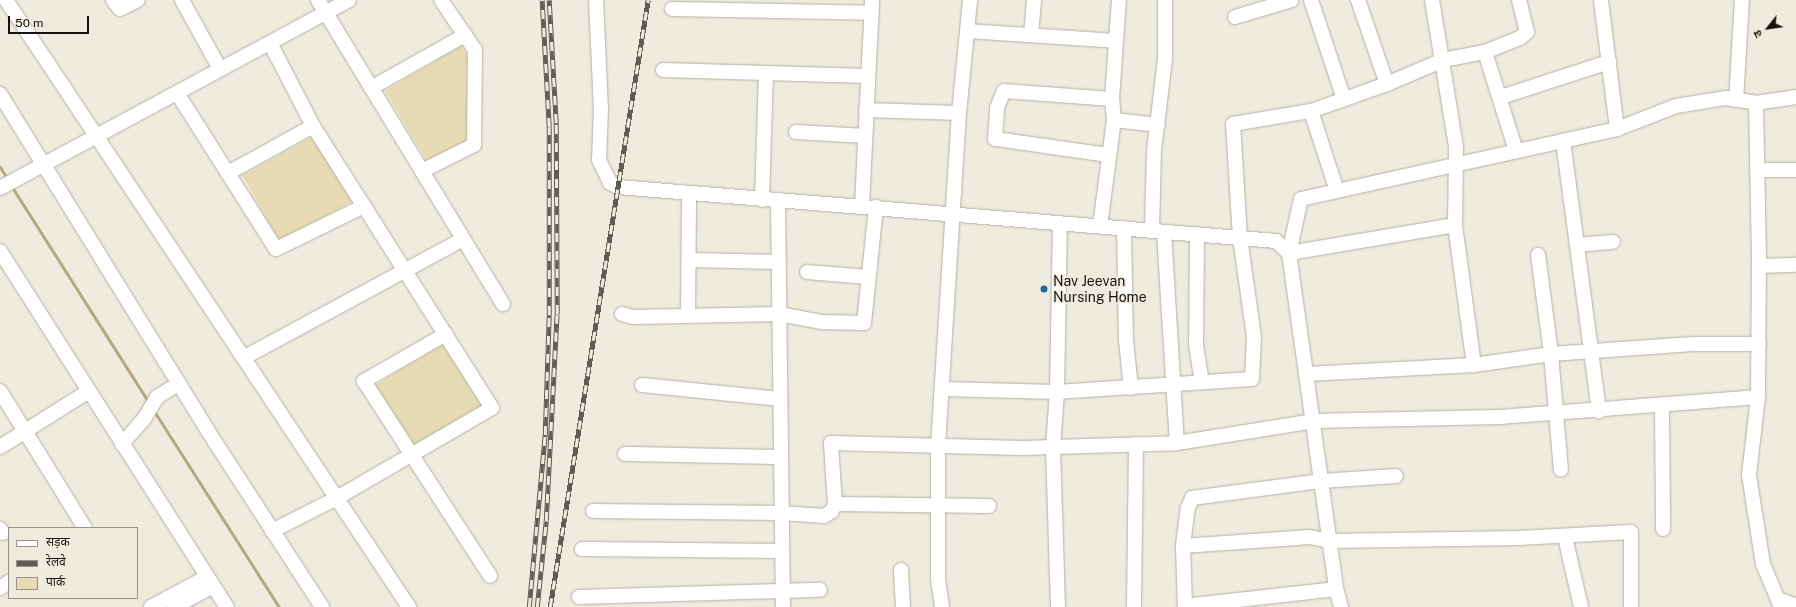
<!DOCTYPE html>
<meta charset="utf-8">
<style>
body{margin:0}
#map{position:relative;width:1796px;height:607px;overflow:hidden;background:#efecdf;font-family:"Public Sans","Noto Sans Devanagari",sans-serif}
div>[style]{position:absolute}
.green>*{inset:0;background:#e6dbb3;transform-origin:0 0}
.stream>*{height:3px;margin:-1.5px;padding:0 1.5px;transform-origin:1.5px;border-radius:1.5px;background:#b4a87e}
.roads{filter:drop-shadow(0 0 1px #b4b1a4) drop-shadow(0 0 1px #b4b1a4)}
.minor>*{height:14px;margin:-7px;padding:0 7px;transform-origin:7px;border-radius:7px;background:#fff}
.rail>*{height:4.5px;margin-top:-2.25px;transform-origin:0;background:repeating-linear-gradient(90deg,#efecdf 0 9px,#5e5d55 0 18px);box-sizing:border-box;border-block:1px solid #5e5d55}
.dots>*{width:11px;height:11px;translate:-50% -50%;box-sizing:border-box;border:2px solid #efecdf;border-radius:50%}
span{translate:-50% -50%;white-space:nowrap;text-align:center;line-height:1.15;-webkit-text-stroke:3px #efecdf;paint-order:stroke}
.poi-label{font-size:14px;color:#14130e}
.left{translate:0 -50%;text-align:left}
.legend{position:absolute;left:8px;top:527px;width:130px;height:72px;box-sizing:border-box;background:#efecdf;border:1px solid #97958b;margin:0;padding:5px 7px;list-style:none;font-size:12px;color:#14130e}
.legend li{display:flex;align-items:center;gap:8px;height:20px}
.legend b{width:20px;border:1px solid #97958b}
.north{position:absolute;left:1748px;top:8px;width:40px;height:40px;-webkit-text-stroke:3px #efecdf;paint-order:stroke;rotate:240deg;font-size:11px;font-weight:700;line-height:16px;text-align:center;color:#14130e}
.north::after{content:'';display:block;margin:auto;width:14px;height:18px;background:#14130e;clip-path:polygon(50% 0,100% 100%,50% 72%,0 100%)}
.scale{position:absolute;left:8px;top:16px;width:81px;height:18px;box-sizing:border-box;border:2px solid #14130e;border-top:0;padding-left:5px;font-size:12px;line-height:14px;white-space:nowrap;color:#14130e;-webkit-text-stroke:3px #efecdf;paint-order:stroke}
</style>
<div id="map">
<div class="green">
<div style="clip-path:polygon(461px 45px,470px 61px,468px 141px,427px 161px,385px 91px)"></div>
<div style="left:315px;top:135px;width:76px;height:83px;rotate:61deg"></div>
<div style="left:443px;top:343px;width:74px;height:80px;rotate:58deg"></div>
</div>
<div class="stream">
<div style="left:0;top:167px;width:15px;rotate:58deg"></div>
<div style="left:12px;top:187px;width:256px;rotate:57.6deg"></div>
<div style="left:154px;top:411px;width:232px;rotate:57.5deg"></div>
</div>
<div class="roads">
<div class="minor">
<div style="left:6px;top:0;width:729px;rotate:56.42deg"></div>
<div style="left:113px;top:0;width:11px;rotate:52deg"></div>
<div style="left:120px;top:9px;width:20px;rotate:-27deg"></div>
<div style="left:182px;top:0;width:79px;rotate:61.2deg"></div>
<div style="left:318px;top:0;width:356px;rotate:58.7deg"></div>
<div style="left:596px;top:0;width:109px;rotate:87.4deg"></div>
<div style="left:601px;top:109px;width:51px;rotate:92.2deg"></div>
<div style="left:599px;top:160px;width:25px;rotate:64deg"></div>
<div style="left:610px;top:183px;width:9px;rotate:27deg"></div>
<div style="left:618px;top:187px;width:660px;rotate:4.69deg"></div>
<div style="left:1276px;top:241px;width:18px;rotate:43deg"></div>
<div style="left:1289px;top:253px;width:339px;rotate:82deg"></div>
<div style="left:1336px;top:589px;width:19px;rotate:74deg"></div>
<div style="left:1311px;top:0;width:104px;rotate:71.6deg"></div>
<div style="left:1358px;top:0;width:89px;rotate:71deg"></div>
<div style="left:1432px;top:0;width:149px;rotate:80.7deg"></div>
<div style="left:1456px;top:147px;width:78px;rotate:90.7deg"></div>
<div style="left:1455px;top:225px;width:141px;rotate:82.3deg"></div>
<div style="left:672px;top:9px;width:200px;rotate:1.1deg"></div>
<div style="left:1235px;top:17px;width:59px;rotate:-16.6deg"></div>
<div style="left:967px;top:31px;width:149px;rotate:3.8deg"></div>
<div style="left:1031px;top:35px;width:35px;rotate:-85deg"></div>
<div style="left:270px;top:43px;width:93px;rotate:62.6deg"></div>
<div style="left:313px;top:126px;width:334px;rotate:57.6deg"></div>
<div style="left:492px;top:408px;width:179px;rotate:149.9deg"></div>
<div style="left:337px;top:498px;width:73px;rotate:153.1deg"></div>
<div style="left:1485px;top:52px;width:104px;rotate:72.6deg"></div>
<div style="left:663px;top:70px;width:205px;rotate:1.7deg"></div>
<div style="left:371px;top:88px;width:108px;rotate:-29.4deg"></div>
<div style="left:177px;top:93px;width:185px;rotate:57.6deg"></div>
<div style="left:276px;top:249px;width:98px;rotate:-26deg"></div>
<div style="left:0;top:94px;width:409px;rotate:58.3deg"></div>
<div style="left:215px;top:442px;width:197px;rotate:57deg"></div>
<div style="left:1501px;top:97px;width:114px;rotate:-18deg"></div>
<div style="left:1736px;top:100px;width:100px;rotate:-86.6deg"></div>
<div style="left:1756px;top:103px;width:40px;rotate:-8.5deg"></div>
<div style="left:866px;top:110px;width:93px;rotate:1.8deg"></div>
<div style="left:1311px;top:111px;width:84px;rotate:72deg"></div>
<div style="left:1114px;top:120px;width:44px;rotate:6.5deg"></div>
<div style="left:1617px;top:129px;width:63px;rotate:-21.3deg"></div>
<div style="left:1676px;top:106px;width:51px;rotate:-9.1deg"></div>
<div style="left:1726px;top:98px;width:30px;rotate:9deg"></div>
<div style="left:1756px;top:103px;width:163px;rotate:88.9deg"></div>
<div style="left:796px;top:132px;width:69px;rotate:3.3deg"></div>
<div style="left:1563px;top:141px;width:273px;rotate:82.4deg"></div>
<div style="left:1108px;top:155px;width:114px;rotate:-171.9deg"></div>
<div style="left:995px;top:139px;width:31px;rotate:-86deg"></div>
<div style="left:997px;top:108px;width:18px;rotate:-68deg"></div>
<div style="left:1004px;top:91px;width:108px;rotate:4.2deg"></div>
<div style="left:1759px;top:170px;width:37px"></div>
<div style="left:422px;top:171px;width:58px;rotate:-26.6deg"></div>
<div style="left:474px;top:145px;width:95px;rotate:-89.4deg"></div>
<div style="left:475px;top:50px;width:60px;rotate:-124.2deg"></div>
<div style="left:228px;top:173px;width:97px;rotate:-28.9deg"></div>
<div style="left:0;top:188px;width:396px;rotate:-28.3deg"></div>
<div style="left:762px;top:200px;width:127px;rotate:-88.2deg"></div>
<div style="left:778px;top:201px;width:406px;rotate:89.3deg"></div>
<div style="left:862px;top:206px;width:206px;rotate:-87.2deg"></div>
<div style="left:1455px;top:225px;width:168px;rotate:170.4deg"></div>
<div style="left:1289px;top:253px;width:55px;rotate:-77.5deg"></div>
<div style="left:1301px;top:199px;width:324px;rotate:-12.5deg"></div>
<div style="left:1617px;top:129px;width:130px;rotate:-97.1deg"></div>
<div style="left:1100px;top:226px;width:107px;rotate:-82.5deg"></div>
<div style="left:1114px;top:120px;width:21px;rotate:-95deg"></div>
<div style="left:1112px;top:99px;width:99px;rotate:-86deg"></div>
<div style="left:1124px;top:228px;width:112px;rotate:89deg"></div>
<div style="left:1126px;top:340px;width:48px;rotate:84.1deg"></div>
<div style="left:1152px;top:231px;width:80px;rotate:-88.6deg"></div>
<div style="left:1154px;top:151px;width:93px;rotate:-83.2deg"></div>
<div style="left:1165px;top:59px;width:59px;rotate:-90deg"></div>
<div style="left:1164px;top:232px;width:211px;rotate:86.5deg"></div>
<div style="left:1197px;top:234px;width:111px;rotate:90.5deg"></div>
<div style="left:1196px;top:345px;width:37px;rotate:81deg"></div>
<div style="left:1577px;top:245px;width:36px;rotate:-5deg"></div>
<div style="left:0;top:251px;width:422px;rotate:57.5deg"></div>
<div style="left:1538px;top:255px;width:100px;rotate:82.5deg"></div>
<div style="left:1551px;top:354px;width:116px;rotate:85.1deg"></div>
<div style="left:689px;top:260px;width:89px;rotate:1.3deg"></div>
<div style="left:807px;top:272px;width:61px;rotate:4.7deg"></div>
<div style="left:622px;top:314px;width:11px;rotate:15deg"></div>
<div style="left:633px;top:317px;width:146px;rotate:-1.2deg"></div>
<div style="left:779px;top:314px;width:44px;rotate:10.5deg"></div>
<div style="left:822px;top:322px;width:42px;rotate:1.4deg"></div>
<div style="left:864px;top:323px;width:117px;rotate:-84.1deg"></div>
<div style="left:688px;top:316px;width:122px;rotate:-89.5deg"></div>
<div style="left:446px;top:334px;width:95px;rotate:150.2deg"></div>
<div style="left:364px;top:381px;width:232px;rotate:57.1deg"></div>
<div style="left:245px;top:357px;width:248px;rotate:-28.4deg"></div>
<div style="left:1307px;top:374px;width:167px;rotate:-3.1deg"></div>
<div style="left:1474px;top:365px;width:78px;rotate:-8.1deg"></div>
<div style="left:1551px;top:354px;width:142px;rotate:-4deg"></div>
<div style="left:1693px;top:344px;width:66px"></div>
<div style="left:642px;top:385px;width:139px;rotate:5.8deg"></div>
<div style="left:942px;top:389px;width:115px;rotate:1.5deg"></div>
<div style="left:1057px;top:392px;width:195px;rotate:-3.8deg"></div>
<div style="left:1252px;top:379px;width:42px;rotate:-87.3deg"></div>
<div style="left:1254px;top:337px;width:100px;rotate:-98deg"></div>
<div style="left:1240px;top:238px;width:114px;rotate:-93.5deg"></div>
<div style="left:1233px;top:124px;width:79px;rotate:-9.5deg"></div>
<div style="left:1311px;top:111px;width:81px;rotate:-19.6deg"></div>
<div style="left:1387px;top:84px;width:61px;rotate:-23.2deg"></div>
<div style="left:1443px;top:60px;width:43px;rotate:-10.8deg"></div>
<div style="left:1485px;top:52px;width:38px;rotate:-22deg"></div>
<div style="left:1520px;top:38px;width:9px;rotate:-41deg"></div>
<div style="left:1527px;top:32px;width:33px;rotate:-104deg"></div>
<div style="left:0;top:391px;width:161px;rotate:58.2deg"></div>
<div style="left:1758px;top:397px;width:79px;rotate:96.6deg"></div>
<div style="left:1749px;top:475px;width:90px;rotate:81.1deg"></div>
<div style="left:1763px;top:564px;width:47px;rotate:67.3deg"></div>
<div style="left:1662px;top:406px;width:123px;rotate:89.5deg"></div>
<div style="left:122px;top:444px;width:33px;rotate:-49deg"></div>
<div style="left:144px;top:419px;width:26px;rotate:-59deg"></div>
<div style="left:157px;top:397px;width:26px;rotate:-31deg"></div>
<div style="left:0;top:447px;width:105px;rotate:-32.2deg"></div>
<div style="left:625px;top:454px;width:156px;rotate:1.1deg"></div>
<div style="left:835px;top:504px;width:154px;rotate:0.7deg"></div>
<div style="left:593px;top:511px;width:188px;rotate:0.6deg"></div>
<div style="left:781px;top:513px;width:43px;rotate:4deg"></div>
<div style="left:824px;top:516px;width:9px;rotate:-32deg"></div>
<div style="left:832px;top:511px;width:8px;rotate:-67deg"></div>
<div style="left:835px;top:504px;width:61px;rotate:-93.8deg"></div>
<div style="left:831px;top:443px;width:191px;rotate:1.5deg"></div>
<div style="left:1022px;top:448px;width:155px;rotate:-1.8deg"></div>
<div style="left:1177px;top:443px;width:139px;rotate:-9.1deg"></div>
<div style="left:1314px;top:421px;width:186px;rotate:-1.2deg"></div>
<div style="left:1500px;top:417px;width:259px;rotate:-4.4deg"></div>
<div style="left:1758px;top:397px;width:131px;rotate:-89.6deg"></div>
<div style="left:1759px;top:266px;width:37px;rotate:-2deg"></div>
<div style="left:0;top:529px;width:5px;rotate:53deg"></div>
<div style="left:1565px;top:537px;width:72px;rotate:77.1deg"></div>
<div style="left:1183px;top:546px;width:127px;rotate:-4.1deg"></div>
<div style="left:1310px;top:537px;width:19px;rotate:12deg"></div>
<div style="left:1329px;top:541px;width:190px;rotate:-0.9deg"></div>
<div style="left:1519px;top:538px;width:112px;rotate:-3.1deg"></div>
<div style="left:1631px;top:532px;width:75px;rotate:90deg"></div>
<div style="left:582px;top:549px;width:200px;rotate:0.6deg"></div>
<div style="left:901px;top:570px;width:37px;rotate:87deg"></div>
<div style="left:0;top:588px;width:11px;rotate:-34deg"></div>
<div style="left:579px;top:597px;width:241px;rotate:-1.7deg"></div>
<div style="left:1778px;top:599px;width:19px;rotate:21deg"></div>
<div style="left:1185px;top:606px;width:152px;rotate:-6.4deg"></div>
<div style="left:151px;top:607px;width:64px;rotate:-28.2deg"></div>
<div style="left:174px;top:607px;width:44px;rotate:-28.3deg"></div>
<div style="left:942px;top:607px;width:29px;rotate:-98deg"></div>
<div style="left:938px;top:578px;width:132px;rotate:-90deg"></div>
<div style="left:938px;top:446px;width:334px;rotate:-86.4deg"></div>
<div style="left:959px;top:113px;width:114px;rotate:-84.4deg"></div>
<div style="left:1058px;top:607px;width:160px;rotate:-91.8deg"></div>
<div style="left:1053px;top:447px;width:55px;rotate:-85.8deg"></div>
<div style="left:1057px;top:392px;width:168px;rotate:-89deg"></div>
<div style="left:1134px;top:607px;width:163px;rotate:-89.3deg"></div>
<div style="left:1185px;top:607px;width:61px;rotate:-91.9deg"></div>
<div style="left:1183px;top:546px;width:38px;rotate:-83deg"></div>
<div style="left:1188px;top:508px;width:11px;rotate:-68deg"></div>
<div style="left:1192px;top:498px;width:131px;rotate:-7.5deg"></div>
<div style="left:1322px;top:481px;width:74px;rotate:-3.9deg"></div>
</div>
</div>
<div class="rail">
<div style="left:529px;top:607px;width:173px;rotate:-84.7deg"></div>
<div style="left:545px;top:435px;width:120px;rotate:-88.1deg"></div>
<div style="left:549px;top:315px;width:188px;rotate:-90deg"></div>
<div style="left:549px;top:127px;width:127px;rotate:-93.2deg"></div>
<div style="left:537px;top:607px;width:86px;rotate:-84deg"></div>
<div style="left:546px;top:521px;width:207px;rotate:-87deg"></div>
<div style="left:557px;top:314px;width:191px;rotate:-90.3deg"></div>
<div style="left:556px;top:123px;width:123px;rotate:-93.3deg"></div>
<div style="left:550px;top:607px;width:615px;rotate:-80.83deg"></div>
</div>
<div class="dots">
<div style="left:1044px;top:289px;background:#1f679b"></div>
</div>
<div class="poi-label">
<span class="left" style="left:1053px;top:289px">Nav Jeevan<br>Nursing Home</span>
</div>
<ul class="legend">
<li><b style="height:5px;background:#fff"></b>सड़क</li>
<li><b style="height:5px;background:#5e5d55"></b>रेलवे</li>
<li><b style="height:11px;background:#e6dbb3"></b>पार्क</li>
</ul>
<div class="north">उ</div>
<div class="scale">50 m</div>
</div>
